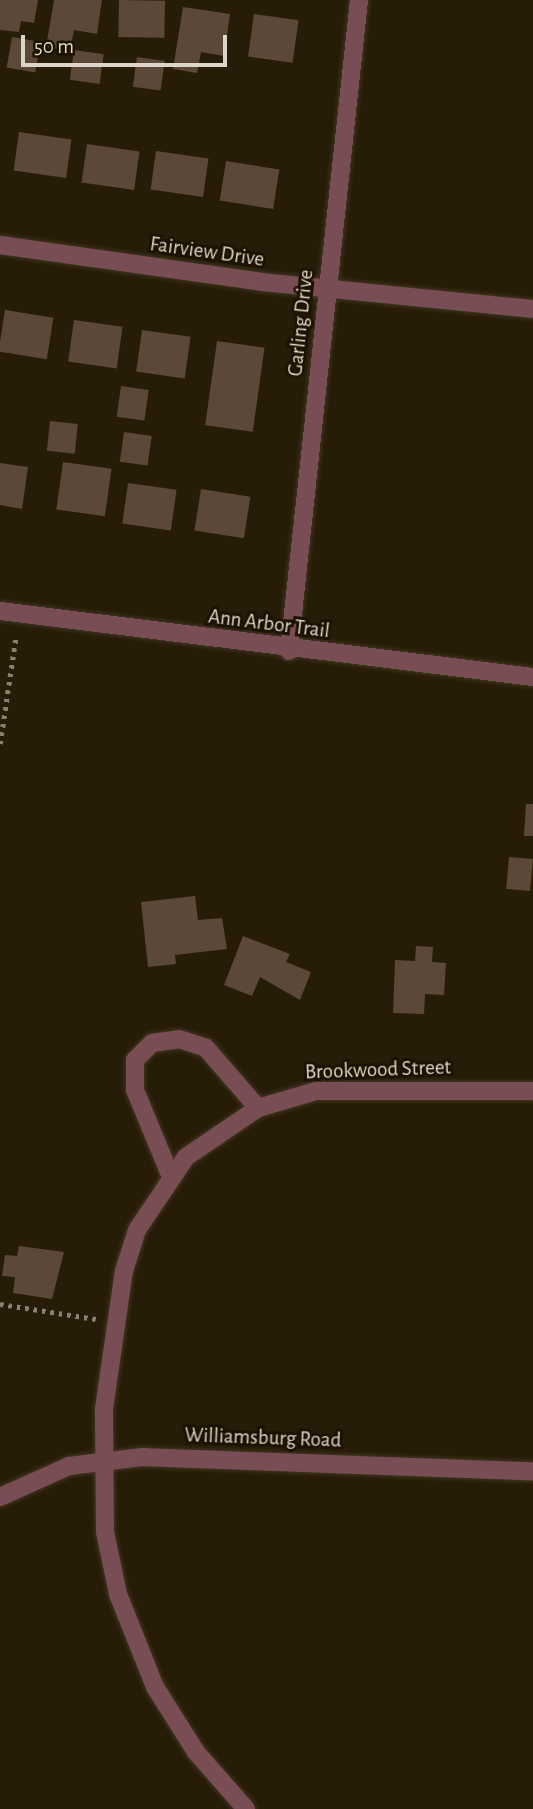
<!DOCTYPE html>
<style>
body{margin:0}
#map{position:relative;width:533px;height:1809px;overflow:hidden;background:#271c07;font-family:"Alegreya Sans",sans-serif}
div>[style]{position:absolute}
.building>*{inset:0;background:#5c4838;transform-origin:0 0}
.path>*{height:4.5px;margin-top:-2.25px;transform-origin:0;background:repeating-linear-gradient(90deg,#898070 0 3.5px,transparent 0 8.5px)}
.roads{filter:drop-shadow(0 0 2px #403622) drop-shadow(0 0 2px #403622)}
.minor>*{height:18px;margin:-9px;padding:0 9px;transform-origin:9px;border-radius:9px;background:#794d54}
span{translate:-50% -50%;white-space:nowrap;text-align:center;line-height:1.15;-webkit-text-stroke:6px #1d1201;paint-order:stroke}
.street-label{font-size:21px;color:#ddd5c9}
.scale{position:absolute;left:21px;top:35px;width:206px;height:32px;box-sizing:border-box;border:4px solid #ddd5c9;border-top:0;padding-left:9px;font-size:21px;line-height:24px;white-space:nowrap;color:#ddd5c9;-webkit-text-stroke:5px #1d1201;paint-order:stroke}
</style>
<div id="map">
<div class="building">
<div style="clip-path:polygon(0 0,38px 0,34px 23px,21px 21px,19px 32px,0 30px)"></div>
<div style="clip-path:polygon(54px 0,102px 0,97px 34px,74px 30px,70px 51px,46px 47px)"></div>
<div style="left:119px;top:0;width:46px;height:37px;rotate:1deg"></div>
<div style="clip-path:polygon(183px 7px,230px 14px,224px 56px,201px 52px,197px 73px,173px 69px)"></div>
<div style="left:254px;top:14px;width:45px;height:43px;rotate:8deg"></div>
<div style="left:12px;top:37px;width:29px;height:31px;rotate:10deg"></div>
<div style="left:74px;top:50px;width:30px;height:30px;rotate:8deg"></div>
<div style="left:137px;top:57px;width:28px;height:30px;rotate:8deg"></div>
<div style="left:19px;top:132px;width:53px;height:39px;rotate:8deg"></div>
<div style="left:87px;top:144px;width:53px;height:39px;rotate:8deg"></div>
<div style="left:156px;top:151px;width:53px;height:39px;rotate:8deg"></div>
<div style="left:226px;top:161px;width:54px;height:40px;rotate:9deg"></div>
<div style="left:5px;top:310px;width:49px;height:42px;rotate:9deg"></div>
<div style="left:74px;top:320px;width:49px;height:42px;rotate:8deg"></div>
<div style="left:142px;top:330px;width:49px;height:42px;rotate:8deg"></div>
<div style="left:217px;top:341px;width:48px;height:85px;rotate:8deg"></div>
<div style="left:121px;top:386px;width:28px;height:31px;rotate:8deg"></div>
<div style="left:50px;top:421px;width:28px;height:30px;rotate:6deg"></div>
<div style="left:124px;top:432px;width:28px;height:30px;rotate:8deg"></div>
<div style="left:63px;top:462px;width:49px;height:48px;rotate:8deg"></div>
<div style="clip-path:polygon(0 463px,28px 467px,22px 509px,0 505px)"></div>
<div style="left:128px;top:483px;width:49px;height:41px;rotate:8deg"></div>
<div style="left:201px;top:489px;width:50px;height:42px;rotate:9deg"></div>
<div style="clip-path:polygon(526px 804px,533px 804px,533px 836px,524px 836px)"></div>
<div style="left:509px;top:857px;width:24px;height:32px;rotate:5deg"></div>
<div style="clip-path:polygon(195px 896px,198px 920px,222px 918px,227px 949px,175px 955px,176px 964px,148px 967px,141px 902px)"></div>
<div style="clip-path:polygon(243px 936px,290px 954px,286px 962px,311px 972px,300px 1000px,260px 977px,252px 996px,224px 985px)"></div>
<div style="clip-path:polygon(416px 946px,433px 947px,432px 962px,446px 963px,444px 995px,425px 994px,424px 1014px,393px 1013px,395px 960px,415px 961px)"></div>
<div style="clip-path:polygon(19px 1246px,64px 1252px,52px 1299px,13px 1293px,15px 1277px,2px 1276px,5px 1255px,17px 1256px)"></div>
</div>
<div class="path">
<div style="left:0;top:744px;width:110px;rotate:-81.6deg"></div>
<div style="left:0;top:1304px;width:97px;rotate:8.9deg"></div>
</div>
<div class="roads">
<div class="minor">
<div style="left:0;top:245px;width:265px;rotate:8deg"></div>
<div style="left:262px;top:282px;width:272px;rotate:5.7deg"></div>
<div style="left:0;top:611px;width:537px;rotate:7.06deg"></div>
<div style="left:289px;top:651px;width:655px;rotate:-83.86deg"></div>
<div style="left:171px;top:1177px;width:94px;rotate:-112.5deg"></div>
<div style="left:135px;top:1090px;width:30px;rotate:-90deg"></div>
<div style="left:135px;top:1060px;width:24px;rotate:-45deg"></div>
<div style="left:152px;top:1043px;width:27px;rotate:-8deg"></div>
<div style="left:179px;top:1039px;width:28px;rotate:18deg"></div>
<div style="left:206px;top:1048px;width:79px;rotate:49.1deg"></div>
<div style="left:0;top:1497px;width:76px;rotate:-24.2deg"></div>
<div style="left:69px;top:1466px;width:74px;rotate:-7deg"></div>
<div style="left:142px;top:1457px;width:391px;rotate:2.1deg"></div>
<div style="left:246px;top:1809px;width:76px;rotate:-131.3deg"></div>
<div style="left:196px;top:1752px;width:77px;rotate:-122.2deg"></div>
<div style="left:155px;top:1687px;width:100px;rotate:-111.7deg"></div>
<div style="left:118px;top:1594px;width:63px;rotate:-101.8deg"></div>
<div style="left:105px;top:1532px;width:123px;rotate:-90.5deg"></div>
<div style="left:104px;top:1409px;width:139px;rotate:-81.8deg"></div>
<div style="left:124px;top:1271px;width:43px;rotate:-72.4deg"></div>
<div style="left:137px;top:1230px;width:88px;rotate:-56.1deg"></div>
<div style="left:186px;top:1157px;width:87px;rotate:-34.2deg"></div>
<div style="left:258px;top:1108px;width:60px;rotate:-16.3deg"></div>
<div style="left:316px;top:1091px;width:217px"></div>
</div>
</div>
<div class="street-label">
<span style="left:207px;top:252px;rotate:8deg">Fairview Drive</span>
<span style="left:301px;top:323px;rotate:-84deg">Garling Drive</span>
<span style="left:269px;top:624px;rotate:7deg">Ann Arbor Trail</span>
<span style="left:378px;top:1070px;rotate:-2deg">Brookwood Street</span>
<span style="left:263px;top:1438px;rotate:2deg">Williamsburg Road</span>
</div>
<div class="scale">50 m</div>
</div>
